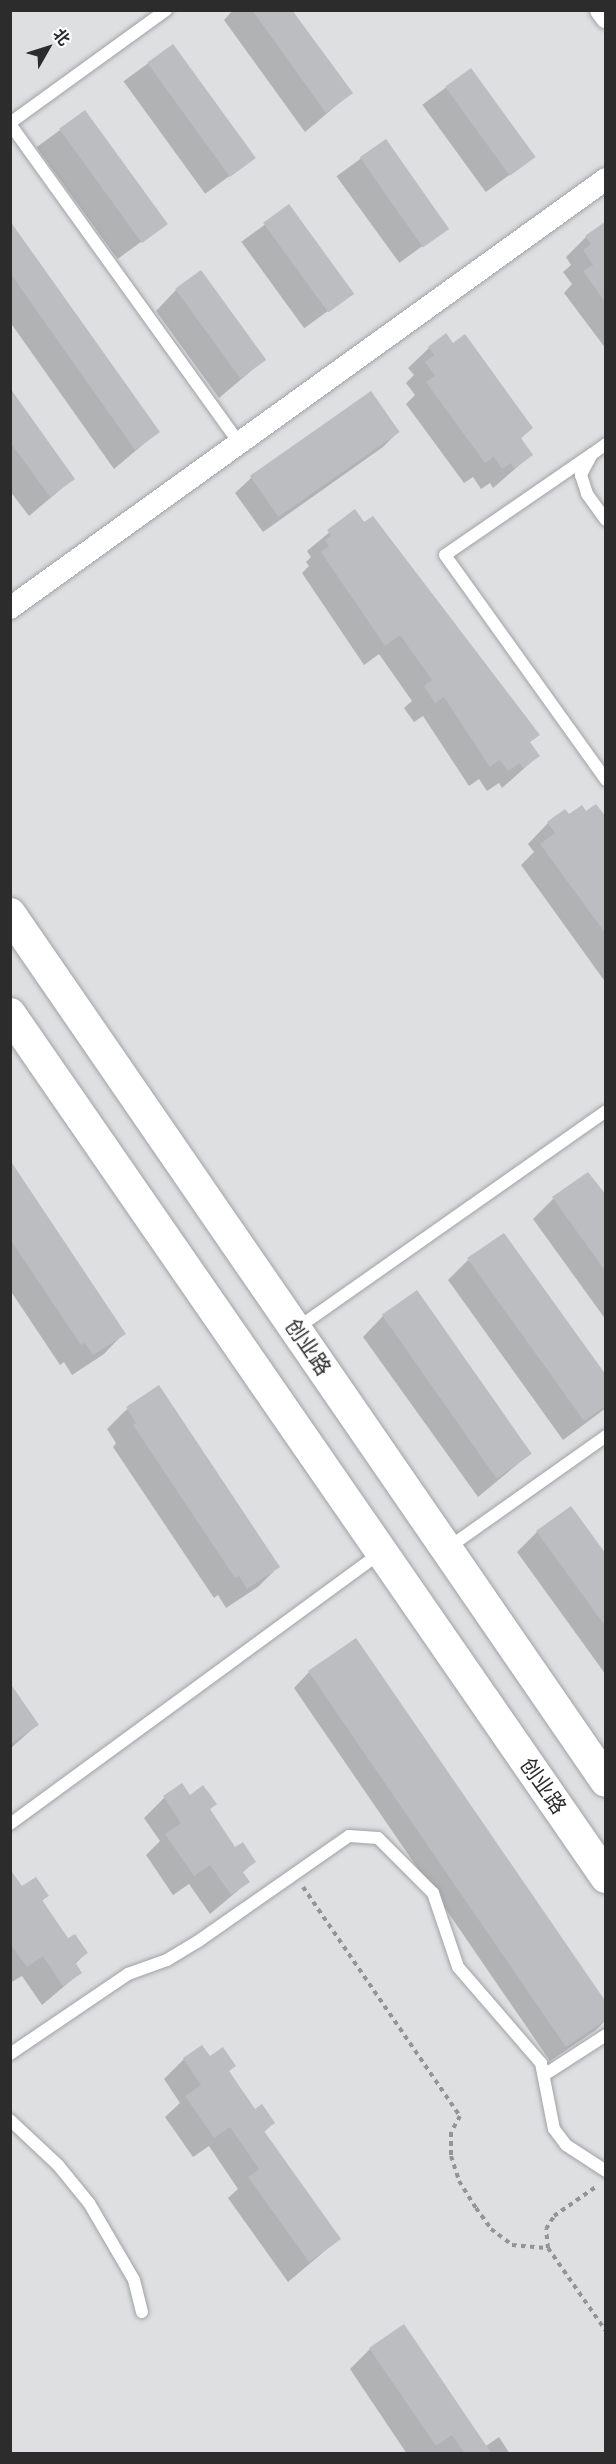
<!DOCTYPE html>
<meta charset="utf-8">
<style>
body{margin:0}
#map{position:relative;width:616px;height:2464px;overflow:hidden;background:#dddfe1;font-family:"Libre Baskerville","Noto Sans SC",serif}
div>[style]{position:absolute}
.shadow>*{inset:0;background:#0003;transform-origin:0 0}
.building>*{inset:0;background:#bcbdc0;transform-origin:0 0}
.path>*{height:4px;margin-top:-2px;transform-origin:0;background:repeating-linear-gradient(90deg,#939495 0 4.5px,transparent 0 9px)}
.roads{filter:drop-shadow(0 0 2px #a0a2a5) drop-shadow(0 0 2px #a0a2a5)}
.service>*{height:12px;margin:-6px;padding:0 6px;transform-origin:6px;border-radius:6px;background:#fff}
.minor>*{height:22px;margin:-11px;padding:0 11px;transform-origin:11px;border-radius:11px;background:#fff}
.secondary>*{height:32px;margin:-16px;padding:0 16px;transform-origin:16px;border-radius:16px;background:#fff}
span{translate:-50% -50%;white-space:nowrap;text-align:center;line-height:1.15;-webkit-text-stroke:5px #fff;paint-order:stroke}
.street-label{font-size:21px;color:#2c2c2d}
.frame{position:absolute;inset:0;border:12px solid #2c2c2d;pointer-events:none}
.north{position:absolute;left:18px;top:18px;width:60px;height:60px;-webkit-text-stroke:4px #fff;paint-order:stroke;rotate:51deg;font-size:16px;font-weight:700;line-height:24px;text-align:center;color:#2c2c2d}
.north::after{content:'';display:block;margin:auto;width:21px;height:27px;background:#2c2c2d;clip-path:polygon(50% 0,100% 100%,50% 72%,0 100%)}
</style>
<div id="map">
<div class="shadow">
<div style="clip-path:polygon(233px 10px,290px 10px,351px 93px,305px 132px,224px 20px)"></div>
<div style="left:172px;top:46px;width:139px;height:60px;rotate:54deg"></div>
<div style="left:470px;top:70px;width:108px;height:59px;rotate:54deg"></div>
<div style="left:85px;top:112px;width:138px;height:60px;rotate:54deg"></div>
<div style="left:385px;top:141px;width:107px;height:60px;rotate:54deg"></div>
<div style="left:289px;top:207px;width:107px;height:59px;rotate:54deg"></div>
<div style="clip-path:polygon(10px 224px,158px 432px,114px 469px,10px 322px)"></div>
<div style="clip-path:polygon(606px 228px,606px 349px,564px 293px,572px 284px,563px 272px,571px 265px,566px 257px,586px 237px)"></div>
<div style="clip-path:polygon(176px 290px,265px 359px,219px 398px,156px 311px)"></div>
<div style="clip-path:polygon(429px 348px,531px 428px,520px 439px,531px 455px,493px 488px,490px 483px,481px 489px,473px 477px,464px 483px,406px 404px,415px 395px,406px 383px,414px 375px,408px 368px)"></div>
<div style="clip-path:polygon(10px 390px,73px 479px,29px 516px,10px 491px)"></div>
<div style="clip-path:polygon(398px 432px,383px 447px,263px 532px,235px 493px,251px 478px)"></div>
<div style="clip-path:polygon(355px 511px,538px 734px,529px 743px,538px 756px,502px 788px,499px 783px,487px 791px,479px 779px,469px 786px,423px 716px,414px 722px,404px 708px,412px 701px,379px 654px,364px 665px,302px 573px,309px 566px,306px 562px,311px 557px,307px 551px)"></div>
<div style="clip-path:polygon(569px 816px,606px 820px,606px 983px,521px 865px,534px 852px,528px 844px,548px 823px)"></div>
<div style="clip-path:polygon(10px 1163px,124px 1333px,104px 1354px,72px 1375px,64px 1362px,60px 1365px,10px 1290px)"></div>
<div style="clip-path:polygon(606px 1198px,606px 1320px,533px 1219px,553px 1199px)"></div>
<div style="clip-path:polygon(468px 1260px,606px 1377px,606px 1408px,563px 1440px,448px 1280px)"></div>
<div style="clip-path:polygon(383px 1316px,531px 1453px,478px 1497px,363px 1337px)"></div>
<div style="clip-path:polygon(127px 1409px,278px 1567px,258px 1587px,226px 1608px,218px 1595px,214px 1598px,113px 1447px,116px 1443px,107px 1429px)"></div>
<div style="clip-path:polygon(537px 1532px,606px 1556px,606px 1675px,517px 1552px)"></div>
<div style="clip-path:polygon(309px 1672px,606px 2004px,606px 2020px,596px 2030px,550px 2061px,294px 1688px)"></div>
<div style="clip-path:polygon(10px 1686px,37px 1725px,10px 1749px)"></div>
<div style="clip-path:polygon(189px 1797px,215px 1804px,209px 1810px,235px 1849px,254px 1862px,242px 1873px,248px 1882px,210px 1914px,189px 1884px,173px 1895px,146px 1855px,160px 1841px,144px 1818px,164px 1798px)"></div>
<div style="clip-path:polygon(10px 1880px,22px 1888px,47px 1896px,41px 1902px,68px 1941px,86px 1953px,75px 1964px,80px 1973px,42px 2005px,22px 1976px,10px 1983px)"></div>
<div style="clip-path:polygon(209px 2058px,234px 2066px,228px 2072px,255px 2111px,273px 2123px,263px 2133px,339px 2239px,288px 2282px,228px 2198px,238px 2189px,209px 2146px,193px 2157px,165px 2117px,180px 2103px,164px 2079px,184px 2059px)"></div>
<div style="clip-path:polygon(370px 2349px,486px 2446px,499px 2437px,510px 2454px,407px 2454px,350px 2369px)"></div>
</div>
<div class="building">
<div style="clip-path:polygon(252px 10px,292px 10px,353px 93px,326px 113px)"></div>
<div style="left:173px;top:44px;width:141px;height:32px;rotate:54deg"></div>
<div style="left:471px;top:68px;width:110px;height:32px;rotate:54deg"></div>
<div style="left:85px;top:110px;width:141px;height:32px;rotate:54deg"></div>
<div style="left:386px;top:139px;width:110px;height:32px;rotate:55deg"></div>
<div style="left:289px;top:204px;width:111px;height:32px;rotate:54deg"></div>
<div style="clip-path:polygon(10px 221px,160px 432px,135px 450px,10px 273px)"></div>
<div style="clip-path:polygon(606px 221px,606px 303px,583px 271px,593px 265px,583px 250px,591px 244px,585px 236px)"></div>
<div style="left:201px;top:270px;width:111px;height:32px;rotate:54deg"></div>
<div style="clip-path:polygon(446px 333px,453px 343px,465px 334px,533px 428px,521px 438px,533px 455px,514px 469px,511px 463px,502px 469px,494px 457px,485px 463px,426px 382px,435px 376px,425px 362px,434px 355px,428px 347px)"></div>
<div style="clip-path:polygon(10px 388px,75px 479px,50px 497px,10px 442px)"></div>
<div style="left:371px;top:391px;width:50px;height:148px;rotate:55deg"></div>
<div style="clip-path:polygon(355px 509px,364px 522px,373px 516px,540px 735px,530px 742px,540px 756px,523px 768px,520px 763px,508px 771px,500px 760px,490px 767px,444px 697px,435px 703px,424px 686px,432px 680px,400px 635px,385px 646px,321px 552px,329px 546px,325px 540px,331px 536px,327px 530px)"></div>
<div style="clip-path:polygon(596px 804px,606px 817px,606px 934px,540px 844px,555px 833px,547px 822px,565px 809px,569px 814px,582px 805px,586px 811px)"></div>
<div style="clip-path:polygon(10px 1160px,126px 1334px,93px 1355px,85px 1343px,81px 1345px,10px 1239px)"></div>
<div style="clip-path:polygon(588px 1172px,606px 1195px,606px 1272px,552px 1197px)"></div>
<div style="clip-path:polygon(504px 1233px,606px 1375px,606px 1406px,584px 1421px,467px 1258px)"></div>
<div style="left:417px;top:1290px;width:200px;height:43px;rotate:55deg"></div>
<div style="clip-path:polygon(159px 1385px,280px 1567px,247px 1589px,239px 1576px,235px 1578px,133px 1425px,136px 1423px,126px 1407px)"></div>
<div style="clip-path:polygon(571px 1506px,606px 1554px,606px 1627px,536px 1531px)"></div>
<div style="clip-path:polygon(356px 1638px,606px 2002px,606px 2020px,566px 2047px,308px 1671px)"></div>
<div style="clip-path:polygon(10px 1683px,39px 1725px,10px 1744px)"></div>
<div style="clip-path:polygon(182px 1783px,190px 1795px,203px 1785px,217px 1804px,210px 1809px,235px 1847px,243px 1842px,256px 1862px,242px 1871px,250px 1882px,231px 1895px,210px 1865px,194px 1876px,165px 1834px,181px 1823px,163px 1796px)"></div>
<div style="clip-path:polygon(10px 1869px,22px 1886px,36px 1877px,49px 1896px,42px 1900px,68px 1938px,75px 1934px,88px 1953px,75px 1962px,82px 1973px,63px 1986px,43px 1956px,27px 1967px,10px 1944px)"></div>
<div style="clip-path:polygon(202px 2045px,210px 2056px,223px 2047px,236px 2066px,229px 2071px,255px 2109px,262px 2104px,275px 2123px,264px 2131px,341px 2239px,309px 2262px,248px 2177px,259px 2169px,230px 2127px,214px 2138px,185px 2096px,201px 2085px,183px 2058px)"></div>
<div style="clip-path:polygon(404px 2324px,492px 2454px,465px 2454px,452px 2435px,436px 2446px,369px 2348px)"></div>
</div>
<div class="path">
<div style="left:303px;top:1887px;width:278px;rotate:55.6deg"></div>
<div style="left:460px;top:2116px;width:18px;rotate:119deg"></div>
<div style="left:451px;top:2132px;width:24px;rotate:90deg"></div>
<div style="left:451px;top:2156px;width:26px;rotate:72deg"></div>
<div style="left:459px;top:2181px;width:32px;rotate:58deg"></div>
<div style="left:476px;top:2208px;width:26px;rotate:54deg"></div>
<div style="left:491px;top:2229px;width:26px;rotate:37deg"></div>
<div style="left:512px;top:2245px;width:36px;rotate:5deg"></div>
<div style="left:548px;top:2248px;width:101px;rotate:55.1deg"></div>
<div style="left:548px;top:2248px;width:19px;rotate:-96deg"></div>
<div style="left:546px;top:2229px;width:15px;rotate:-58deg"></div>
<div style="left:554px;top:2216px;width:52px;rotate:-34.9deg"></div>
</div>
<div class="roads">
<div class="service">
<div style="left:10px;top:123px;width:193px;rotate:-35.9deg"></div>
<div style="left:10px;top:124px;width:393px;rotate:54.3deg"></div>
<div style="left:606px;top:444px;width:17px;rotate:144deg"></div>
<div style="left:592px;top:454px;width:24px;rotate:118deg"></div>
<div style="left:581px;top:475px;width:20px;rotate:72deg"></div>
<div style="left:587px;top:494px;width:32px;rotate:54deg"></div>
<div style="left:592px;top:454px;width:178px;rotate:145.5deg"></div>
<div style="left:445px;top:555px;width:277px;rotate:54.4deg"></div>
<div style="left:296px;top:1329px;width:379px;rotate:-35.1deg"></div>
<div style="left:448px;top:1548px;width:194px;rotate:-35.3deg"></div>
<div style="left:10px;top:1824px;width:459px;rotate:-36.2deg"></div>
<div style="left:10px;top:2054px;width:143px;rotate:-34.1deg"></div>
<div style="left:128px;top:1974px;width:41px;rotate:-19.7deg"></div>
<div style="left:167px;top:1960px;width:35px;rotate:-31deg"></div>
<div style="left:197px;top:1942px;width:185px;rotate:-34.9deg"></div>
<div style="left:349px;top:1836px;width:29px;rotate:4deg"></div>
<div style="left:378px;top:1838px;width:78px;rotate:45deg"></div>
<div style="left:433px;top:1893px;width:78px;rotate:71.3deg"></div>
<div style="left:458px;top:1967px;width:127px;rotate:49.2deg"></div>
<div style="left:541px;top:2063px;width:67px;rotate:78.9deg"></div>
<div style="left:554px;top:2129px;width:20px;rotate:53deg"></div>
<div style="left:566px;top:2145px;width:48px;rotate:33deg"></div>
<div style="left:544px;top:2075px;width:74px;rotate:-32.8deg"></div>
<div style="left:10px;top:2120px;width:66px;rotate:43.2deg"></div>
<div style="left:58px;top:2165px;width:49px;rotate:50.8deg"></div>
<div style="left:89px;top:2203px;width:89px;rotate:59.7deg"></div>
<div style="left:134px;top:2280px;width:33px;rotate:76deg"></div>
</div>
<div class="minor">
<div style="left:601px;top:10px;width:9px;rotate:54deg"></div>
<div style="left:10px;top:608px;width:734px;rotate:-35.75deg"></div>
</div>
<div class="secondary">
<div style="left:10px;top:914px;width:1052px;rotate:55.49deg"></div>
<div style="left:10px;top:1014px;width:1049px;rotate:55.37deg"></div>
</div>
</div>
<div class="street-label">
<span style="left:308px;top:1347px;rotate:56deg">创业路</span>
<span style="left:543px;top:1786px;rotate:55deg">创业路</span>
</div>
<div class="frame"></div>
<div class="north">北</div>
</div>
